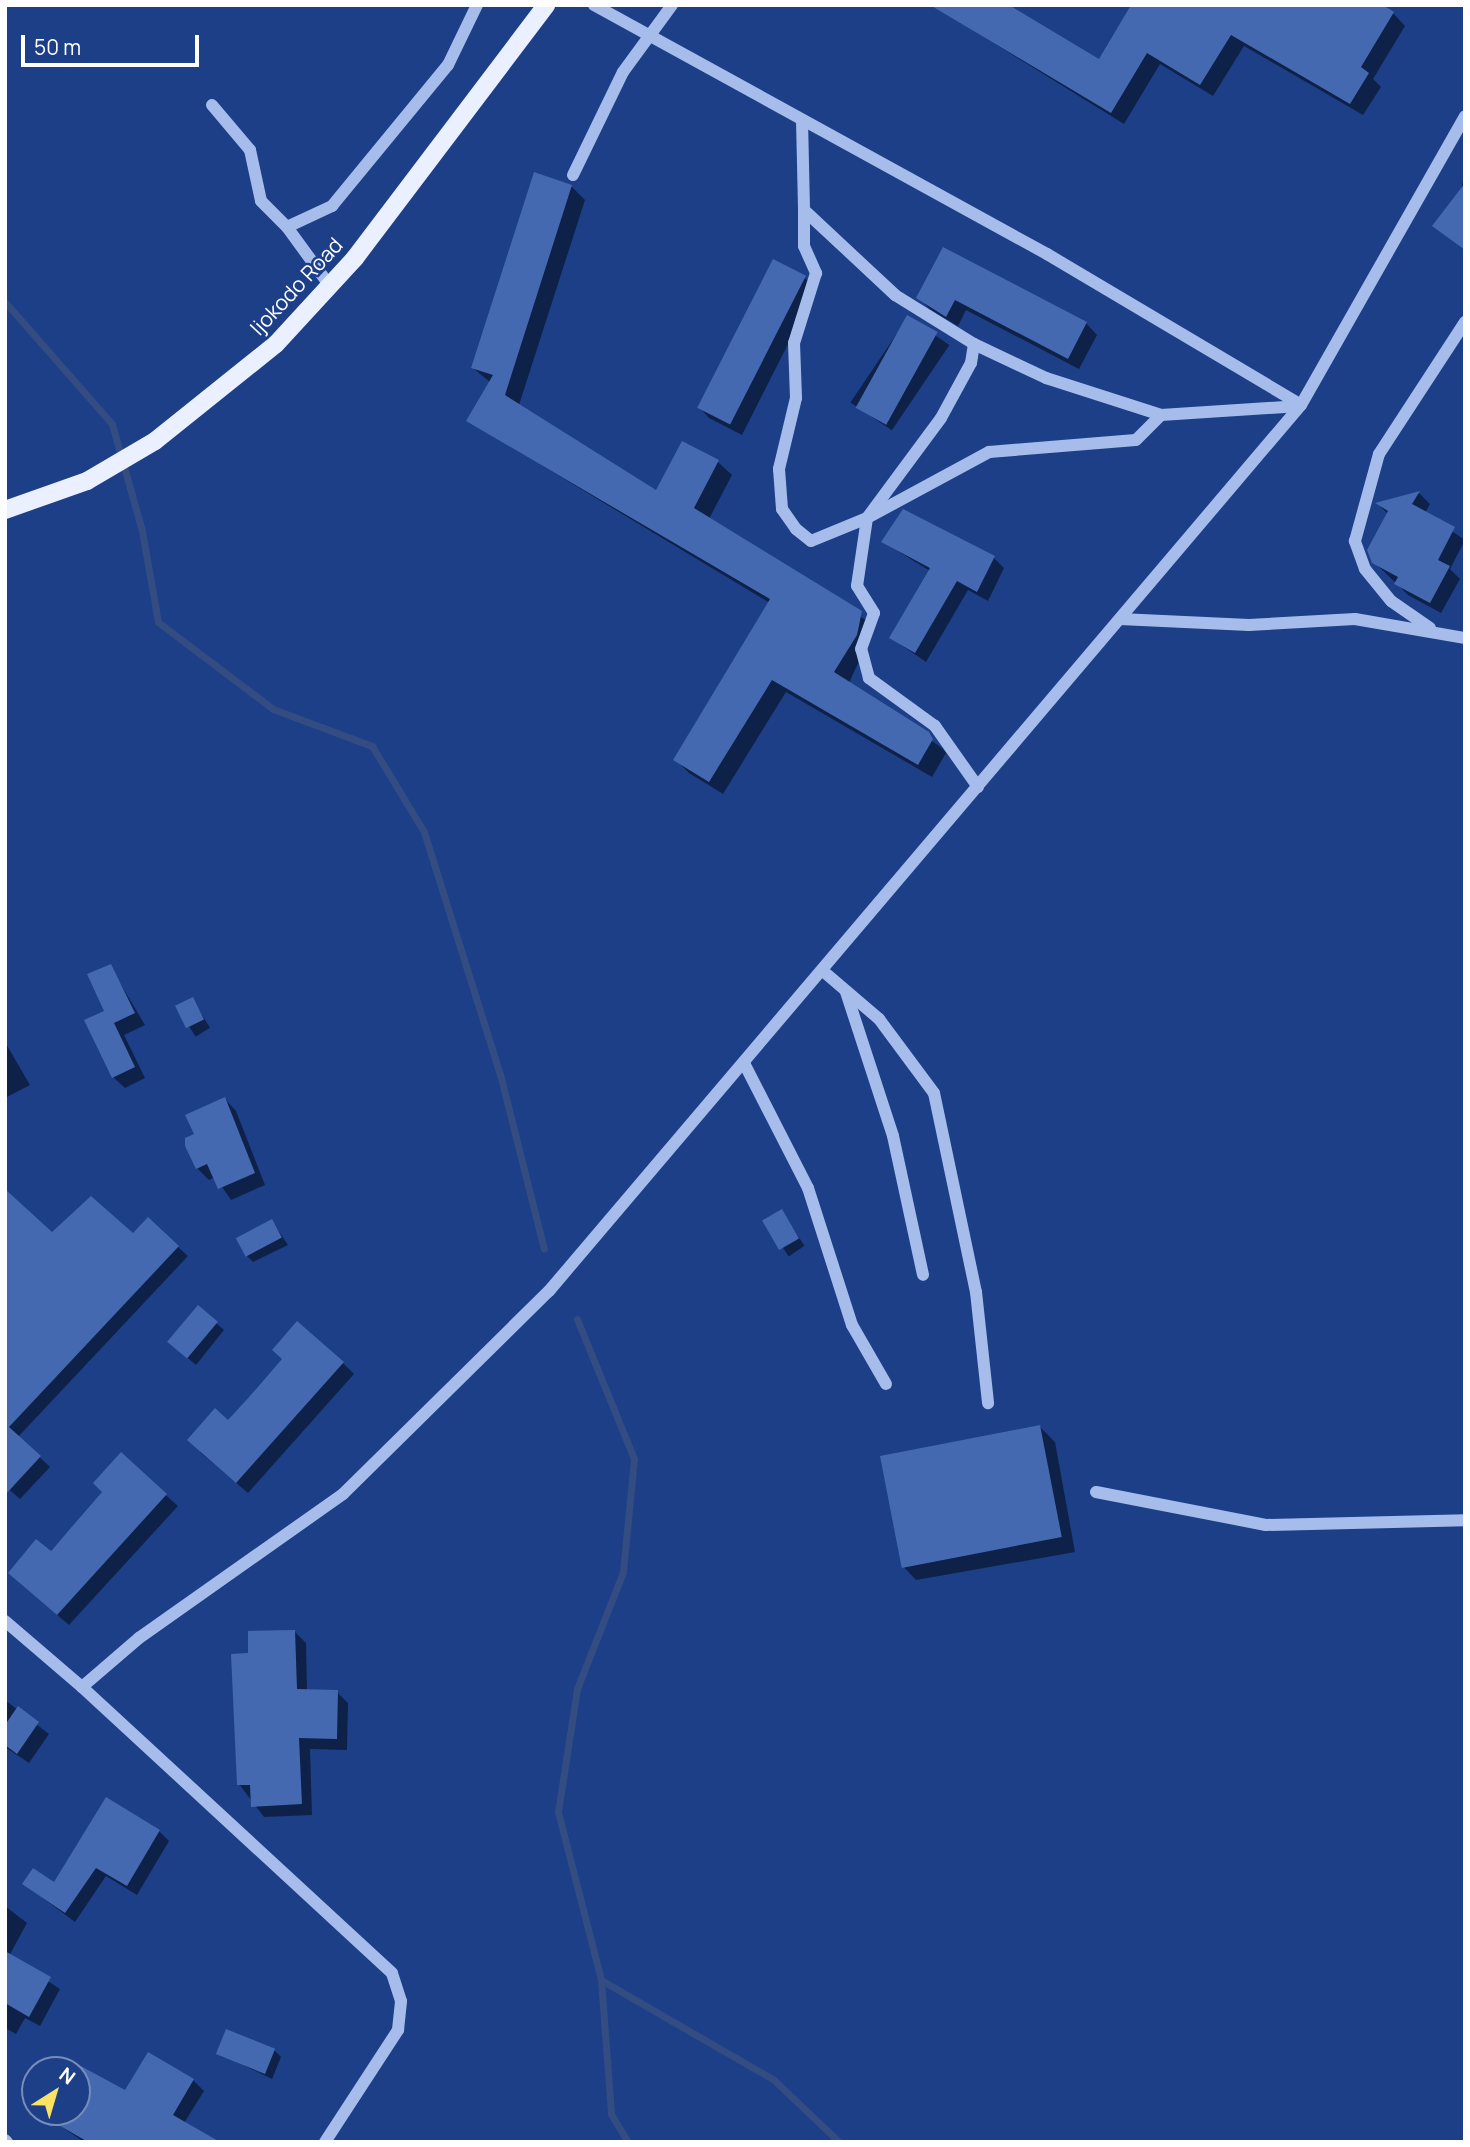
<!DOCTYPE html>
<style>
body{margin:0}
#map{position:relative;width:1470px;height:2147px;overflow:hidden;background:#1c3f88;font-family:Manrope,sans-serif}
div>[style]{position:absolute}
.shadow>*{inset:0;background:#0007;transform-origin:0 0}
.stream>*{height:7px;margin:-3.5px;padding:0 3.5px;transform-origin:3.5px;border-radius:3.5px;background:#334c82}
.building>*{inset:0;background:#4569b0;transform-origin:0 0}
.minor>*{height:12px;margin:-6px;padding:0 6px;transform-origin:6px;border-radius:6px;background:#a6bdeb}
.major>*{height:18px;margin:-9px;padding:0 9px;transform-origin:9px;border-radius:9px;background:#eaf0ff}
span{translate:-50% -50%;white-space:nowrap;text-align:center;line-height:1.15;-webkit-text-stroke:5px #1c3f88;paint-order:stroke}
.street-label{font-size:21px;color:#fff}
.frame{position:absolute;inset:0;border:7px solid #fff;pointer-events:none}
.north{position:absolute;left:21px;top:2056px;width:70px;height:70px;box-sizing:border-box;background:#1c3f88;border:2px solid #778cb8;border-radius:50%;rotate:37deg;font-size:19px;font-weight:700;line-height:28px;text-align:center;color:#fff}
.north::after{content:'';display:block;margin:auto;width:24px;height:32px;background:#fce263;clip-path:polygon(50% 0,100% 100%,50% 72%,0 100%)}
.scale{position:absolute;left:21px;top:35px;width:178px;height:32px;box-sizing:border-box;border:4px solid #fff;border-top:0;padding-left:9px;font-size:21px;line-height:24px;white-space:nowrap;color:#fff;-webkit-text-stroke:5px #1c3f88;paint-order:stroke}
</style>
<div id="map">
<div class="shadow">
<div style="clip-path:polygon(932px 5px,1100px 61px,1130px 10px,1393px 13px,1405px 26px,1373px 79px,1381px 87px,1363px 115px,1244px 46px,1213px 96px,1160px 64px,1124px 124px)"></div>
<div style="clip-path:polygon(1465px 169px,1465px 249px,1456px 218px)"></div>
<div style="clip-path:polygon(571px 186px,585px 200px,519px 405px,657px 492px,683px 443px,718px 462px,732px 475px,709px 519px,875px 626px,849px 683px,942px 748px,946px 753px,932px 777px,786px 692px,723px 794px,689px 773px,675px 759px,770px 603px,468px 421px,491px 383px,473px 368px)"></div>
<div style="clip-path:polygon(943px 249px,1086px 323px,1097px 335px,1079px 369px,966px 310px,958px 326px,930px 309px,918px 297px)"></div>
<div style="clip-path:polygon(805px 278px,816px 289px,742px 435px,709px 418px,698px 406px)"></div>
<div style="left:908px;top:317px;width:50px;height:103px;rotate:34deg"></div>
<div style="clip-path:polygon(1419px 493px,1430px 504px,1425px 513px,1465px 540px,1450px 569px,1460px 579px,1441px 613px,1408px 595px,1374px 562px,1388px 514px,1378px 504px)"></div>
<div style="clip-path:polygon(883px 542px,994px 558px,1004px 568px,988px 601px,968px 590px,926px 662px,891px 638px,930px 571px)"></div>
<div style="clip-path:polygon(110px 966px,145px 1025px,124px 1035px,145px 1078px,125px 1088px,113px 1077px,107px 1011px)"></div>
<div style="left:192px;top:999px;width:34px;height:17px;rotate:58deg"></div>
<div style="clip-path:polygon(5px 1042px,30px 1085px,5px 1098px)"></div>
<div style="clip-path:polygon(225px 1099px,236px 1111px,265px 1185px,231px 1200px,215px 1177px,209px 1180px,197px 1168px,196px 1135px)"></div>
<div style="left:781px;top:1211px;width:42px;height:19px;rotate:56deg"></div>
<div style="clip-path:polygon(272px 1221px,288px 1245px,253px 1262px,246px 1255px)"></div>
<div style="clip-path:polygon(52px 1234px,133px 1236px,178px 1247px,188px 1256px,18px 1437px,50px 1467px,20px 1499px,5px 1486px,5px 1317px)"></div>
<div style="clip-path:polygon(216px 1323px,224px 1330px,196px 1365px,177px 1349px)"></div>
<div style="clip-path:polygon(343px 1363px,354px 1374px,248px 1493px,200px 1452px,228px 1422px)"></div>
<div style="clip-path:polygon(1040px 1427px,1055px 1442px,1075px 1552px,916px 1580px,901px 1564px)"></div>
<div style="clip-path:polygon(121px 1455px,178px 1506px,69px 1625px,21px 1584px,104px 1492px)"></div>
<div style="clip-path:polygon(295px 1632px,306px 1643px,307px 1691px,337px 1692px,348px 1703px,347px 1750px,310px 1749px,312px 1815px,264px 1817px,239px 1784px)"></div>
<div style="clip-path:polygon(5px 1700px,49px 1734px,29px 1763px,5px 1747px)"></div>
<div style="clip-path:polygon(159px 1831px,169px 1841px,137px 1895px,106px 1876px,75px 1922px,24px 1884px,54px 1884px)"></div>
<div style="clip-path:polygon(5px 1906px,27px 1923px,9px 1956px,60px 1989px,40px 2026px,25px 2018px,16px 2034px,5px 2028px)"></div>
<div style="clip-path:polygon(274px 2050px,281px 2057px,272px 2079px,218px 2053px)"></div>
<div style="clip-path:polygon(72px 2063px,126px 2093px,193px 2080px,204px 2091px,184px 2123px,217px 2142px,84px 2142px,43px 2114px,77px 2112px)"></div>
</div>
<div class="stream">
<div style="left:5px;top:302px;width:162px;rotate:48.7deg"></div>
<div style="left:112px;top:424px;width:111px;rotate:74.3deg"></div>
<div style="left:142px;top:531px;width:92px;rotate:80deg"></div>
<div style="left:158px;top:622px;width:144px;rotate:37.1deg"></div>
<div style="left:273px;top:709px;width:106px;rotate:20.5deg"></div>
<div style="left:372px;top:746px;width:100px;rotate:58.8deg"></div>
<div style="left:424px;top:832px;width:254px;rotate:72.6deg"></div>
<div style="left:500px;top:1074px;width:180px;rotate:75.9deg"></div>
<div style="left:577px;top:1319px;width:151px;rotate:67.8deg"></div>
<div style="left:634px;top:1459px;width:114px;rotate:95.6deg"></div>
<div style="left:623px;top:1572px;width:126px;rotate:111.5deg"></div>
<div style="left:577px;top:1689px;width:124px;rotate:98.8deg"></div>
<div style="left:558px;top:1812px;width:173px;rotate:75.6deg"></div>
<div style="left:601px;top:1980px;width:134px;rotate:85.7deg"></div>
<div style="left:611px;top:2114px;width:33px;rotate:59deg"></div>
<div style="left:601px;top:1980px;width:200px;rotate:30deg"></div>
<div style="left:774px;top:2080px;width:90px;rotate:43.6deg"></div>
</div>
<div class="building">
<div style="clip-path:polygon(930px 5px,1009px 5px,1099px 59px,1131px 5px,1383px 5px,1394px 12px,1361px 67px,1369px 73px,1350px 104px,1231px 35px,1200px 85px,1147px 53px,1111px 113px)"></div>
<div style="clip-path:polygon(534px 172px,572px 185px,505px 395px,656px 490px,682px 441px,719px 460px,694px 508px,862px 611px,857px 635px,834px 672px,929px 732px,933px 739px,918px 765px,772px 680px,709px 782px,673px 760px,770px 599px,466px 421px,493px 375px,471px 368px)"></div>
<div style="clip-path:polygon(1465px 183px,1465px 250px,1432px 226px)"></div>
<div style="clip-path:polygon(943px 247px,1087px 322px,1068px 359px,955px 300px,946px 317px,916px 298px)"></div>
<div style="left:773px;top:259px;width:37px;height:167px;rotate:27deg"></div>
<div style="left:907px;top:315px;width:35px;height:106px;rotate:29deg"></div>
<div style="clip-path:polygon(1420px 491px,1412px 504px,1455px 527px,1438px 560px,1450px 566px,1430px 603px,1394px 584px,1398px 577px,1372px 563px,1367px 550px,1388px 511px,1375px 503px)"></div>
<div style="clip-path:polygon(903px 509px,995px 556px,977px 592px,957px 581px,915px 653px,889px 638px,930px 568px,881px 542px)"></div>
<div style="clip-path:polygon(111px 964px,135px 1013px,114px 1023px,135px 1067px,112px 1078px,84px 1020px,104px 1011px,87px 974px)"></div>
<div style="left:193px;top:997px;width:25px;height:20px;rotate:64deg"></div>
<div style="clip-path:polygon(225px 1097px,255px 1173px,218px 1189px,207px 1164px,196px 1169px,185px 1146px,185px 1138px,194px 1134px,185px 1115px)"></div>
<div style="clip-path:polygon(5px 1189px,52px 1232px,91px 1196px,133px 1233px,148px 1217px,179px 1246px,9px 1427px,41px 1456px,5px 1495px)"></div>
<div style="left:782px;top:1209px;width:34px;height:23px;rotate:60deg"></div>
<div style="left:272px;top:1219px;width:21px;height:41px;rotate:62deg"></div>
<div style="left:198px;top:1305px;width:26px;height:48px;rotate:40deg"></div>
<div style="clip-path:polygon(297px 1321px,344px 1362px,236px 1483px,187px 1440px,215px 1408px,228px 1420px,250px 1396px,282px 1359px,272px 1350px)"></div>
<div style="left:1040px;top:1425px;width:114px;height:163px;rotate:79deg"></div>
<div style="clip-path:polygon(121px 1452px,167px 1494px,57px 1615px,8px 1573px,36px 1539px,51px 1551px,102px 1492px,93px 1483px)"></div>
<div style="clip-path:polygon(295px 1630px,297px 1689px,338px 1690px,337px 1739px,299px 1738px,302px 1804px,251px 1807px,250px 1785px,237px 1785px,231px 1654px,248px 1653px,248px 1631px)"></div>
<div style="clip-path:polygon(18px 1706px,39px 1722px,17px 1754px,5px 1745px,5px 1725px)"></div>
<div style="clip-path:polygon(106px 1797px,160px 1830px,127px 1886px,96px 1868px,65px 1913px,22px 1884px,33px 1868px,54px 1882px)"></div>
<div style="clip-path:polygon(5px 1951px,51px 1977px,29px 2017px,5px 2003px)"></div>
<div style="left:226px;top:2029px;width:53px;height:27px;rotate:22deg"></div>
<div style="clip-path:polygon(148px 2052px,194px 2079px,173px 2115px,220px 2142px,88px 2142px,36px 2112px,77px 2112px,77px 2064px,125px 2090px)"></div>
</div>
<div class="minor">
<div style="left:594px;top:5px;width:517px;rotate:28.8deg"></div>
<div style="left:1047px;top:254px;width:295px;rotate:30.7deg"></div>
<div style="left:1301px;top:405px;width:332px;rotate:-60.4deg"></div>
<div style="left:212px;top:105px;width:59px;rotate:49.8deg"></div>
<div style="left:250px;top:150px;width:52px;rotate:77.8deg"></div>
<div style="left:261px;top:201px;width:37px;rotate:45deg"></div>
<div style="left:802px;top:120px;width:90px;rotate:88.7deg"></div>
<div style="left:804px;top:210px;width:125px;rotate:43deg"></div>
<div style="left:895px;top:295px;width:93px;rotate:31.8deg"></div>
<div style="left:974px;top:344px;width:80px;rotate:25.3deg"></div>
<div style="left:1046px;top:378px;width:121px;rotate:17.8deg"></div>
<div style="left:1161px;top:415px;width:139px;rotate:-3.7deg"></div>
<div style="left:573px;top:175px;width:114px;rotate:-64.1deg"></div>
<div style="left:623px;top:72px;width:83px;rotate:-53.8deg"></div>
<div style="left:804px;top:210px;width:36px;rotate:90deg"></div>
<div style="left:804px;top:246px;width:30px;rotate:66deg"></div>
<div style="left:816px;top:273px;width:73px;rotate:107.4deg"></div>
<div style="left:794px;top:343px;width:55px;rotate:87.9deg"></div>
<div style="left:796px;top:398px;width:73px;rotate:103.5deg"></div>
<div style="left:779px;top:469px;width:40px;rotate:85.7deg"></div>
<div style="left:782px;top:509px;width:24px;rotate:55deg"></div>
<div style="left:796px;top:529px;width:19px;rotate:39deg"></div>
<div style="left:811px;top:541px;width:61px;rotate:-22.3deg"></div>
<div style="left:867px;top:518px;width:124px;rotate:-53.5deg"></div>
<div style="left:941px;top:418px;width:63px;rotate:-61.4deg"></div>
<div style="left:971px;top:363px;width:19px;rotate:-81deg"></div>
<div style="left:330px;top:286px;width:73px;rotate:-126.1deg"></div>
<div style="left:287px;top:227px;width:50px;rotate:-25deg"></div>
<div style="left:332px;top:206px;width:183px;rotate:-50.6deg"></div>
<div style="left:448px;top:65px;width:67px;rotate:-64.2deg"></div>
<div style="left:1120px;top:619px;width:129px;rotate:2.7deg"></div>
<div style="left:1249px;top:625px;width:106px;rotate:-3.2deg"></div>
<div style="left:1355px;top:619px;width:112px;rotate:9.8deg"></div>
<div style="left:1430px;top:628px;width:47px;rotate:-145.3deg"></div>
<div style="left:1391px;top:601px;width:41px;rotate:-129.1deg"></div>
<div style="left:1365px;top:569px;width:30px;rotate:-110deg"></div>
<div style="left:1355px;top:541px;width:90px;rotate:-74.6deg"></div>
<div style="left:1379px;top:454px;width:158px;rotate:-56.9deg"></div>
<div style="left:978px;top:787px;width:75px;rotate:-125.2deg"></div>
<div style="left:935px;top:726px;width:82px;rotate:-144deg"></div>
<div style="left:869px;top:678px;width:30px;rotate:-105deg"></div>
<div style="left:861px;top:649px;width:38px;rotate:-70deg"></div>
<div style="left:874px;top:613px;width:32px;rotate:-122deg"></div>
<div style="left:857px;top:586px;width:69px;rotate:-81.6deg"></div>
<div style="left:867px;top:518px;width:139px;rotate:-28.4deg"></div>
<div style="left:989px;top:452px;width:147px;rotate:-4.7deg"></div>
<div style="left:1136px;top:440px;width:35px;rotate:-45deg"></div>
<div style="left:823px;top:971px;width:74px;rotate:40.6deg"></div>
<div style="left:879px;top:1019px;width:92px;rotate:53.4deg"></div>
<div style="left:934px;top:1093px;width:203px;rotate:78.1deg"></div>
<div style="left:976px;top:1292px;width:112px;rotate:83.8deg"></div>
<div style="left:846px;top:992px;width:151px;rotate:71.9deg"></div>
<div style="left:893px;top:1136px;width:142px;rotate:77.8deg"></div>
<div style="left:744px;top:1063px;width:140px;rotate:62.9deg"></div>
<div style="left:808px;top:1188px;width:144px;rotate:72.2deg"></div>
<div style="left:852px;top:1325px;width:68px;rotate:60deg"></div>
<div style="left:1096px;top:1492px;width:173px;rotate:11deg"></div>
<div style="left:1266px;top:1525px;width:199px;rotate:-1.4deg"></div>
<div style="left:5px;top:1621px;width:101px;rotate:40.6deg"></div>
<div style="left:5px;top:2140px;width:3px;rotate:45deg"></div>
<div style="left:325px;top:2142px;width:134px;rotate:-56.9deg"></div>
<div style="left:398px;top:2030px;width:29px;rotate:-84deg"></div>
<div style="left:401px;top:2001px;width:29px;rotate:-108deg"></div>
<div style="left:392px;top:1973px;width:422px;rotate:-137.3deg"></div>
<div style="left:82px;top:1687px;width:75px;rotate:-40.7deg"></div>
<div style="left:139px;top:1638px;width:250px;rotate:-35.2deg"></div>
<div style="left:343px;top:1494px;width:289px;rotate:-44.6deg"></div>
<div style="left:549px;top:1291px;width:1162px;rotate:-49.68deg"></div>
</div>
<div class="major">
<div style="left:5px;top:510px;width:87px;rotate:-19.5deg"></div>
<div style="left:87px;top:481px;width:79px;rotate:-30.5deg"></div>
<div style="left:155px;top:441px;width:155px;rotate:-38.7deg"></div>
<div style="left:276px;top:344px;width:117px;rotate:-47.4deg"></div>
<div style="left:355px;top:258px;width:317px;rotate:-52.9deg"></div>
</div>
<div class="street-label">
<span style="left:296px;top:286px;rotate:-47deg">Ijokodo Road</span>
</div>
<div class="frame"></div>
<div class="north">N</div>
<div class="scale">50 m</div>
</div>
